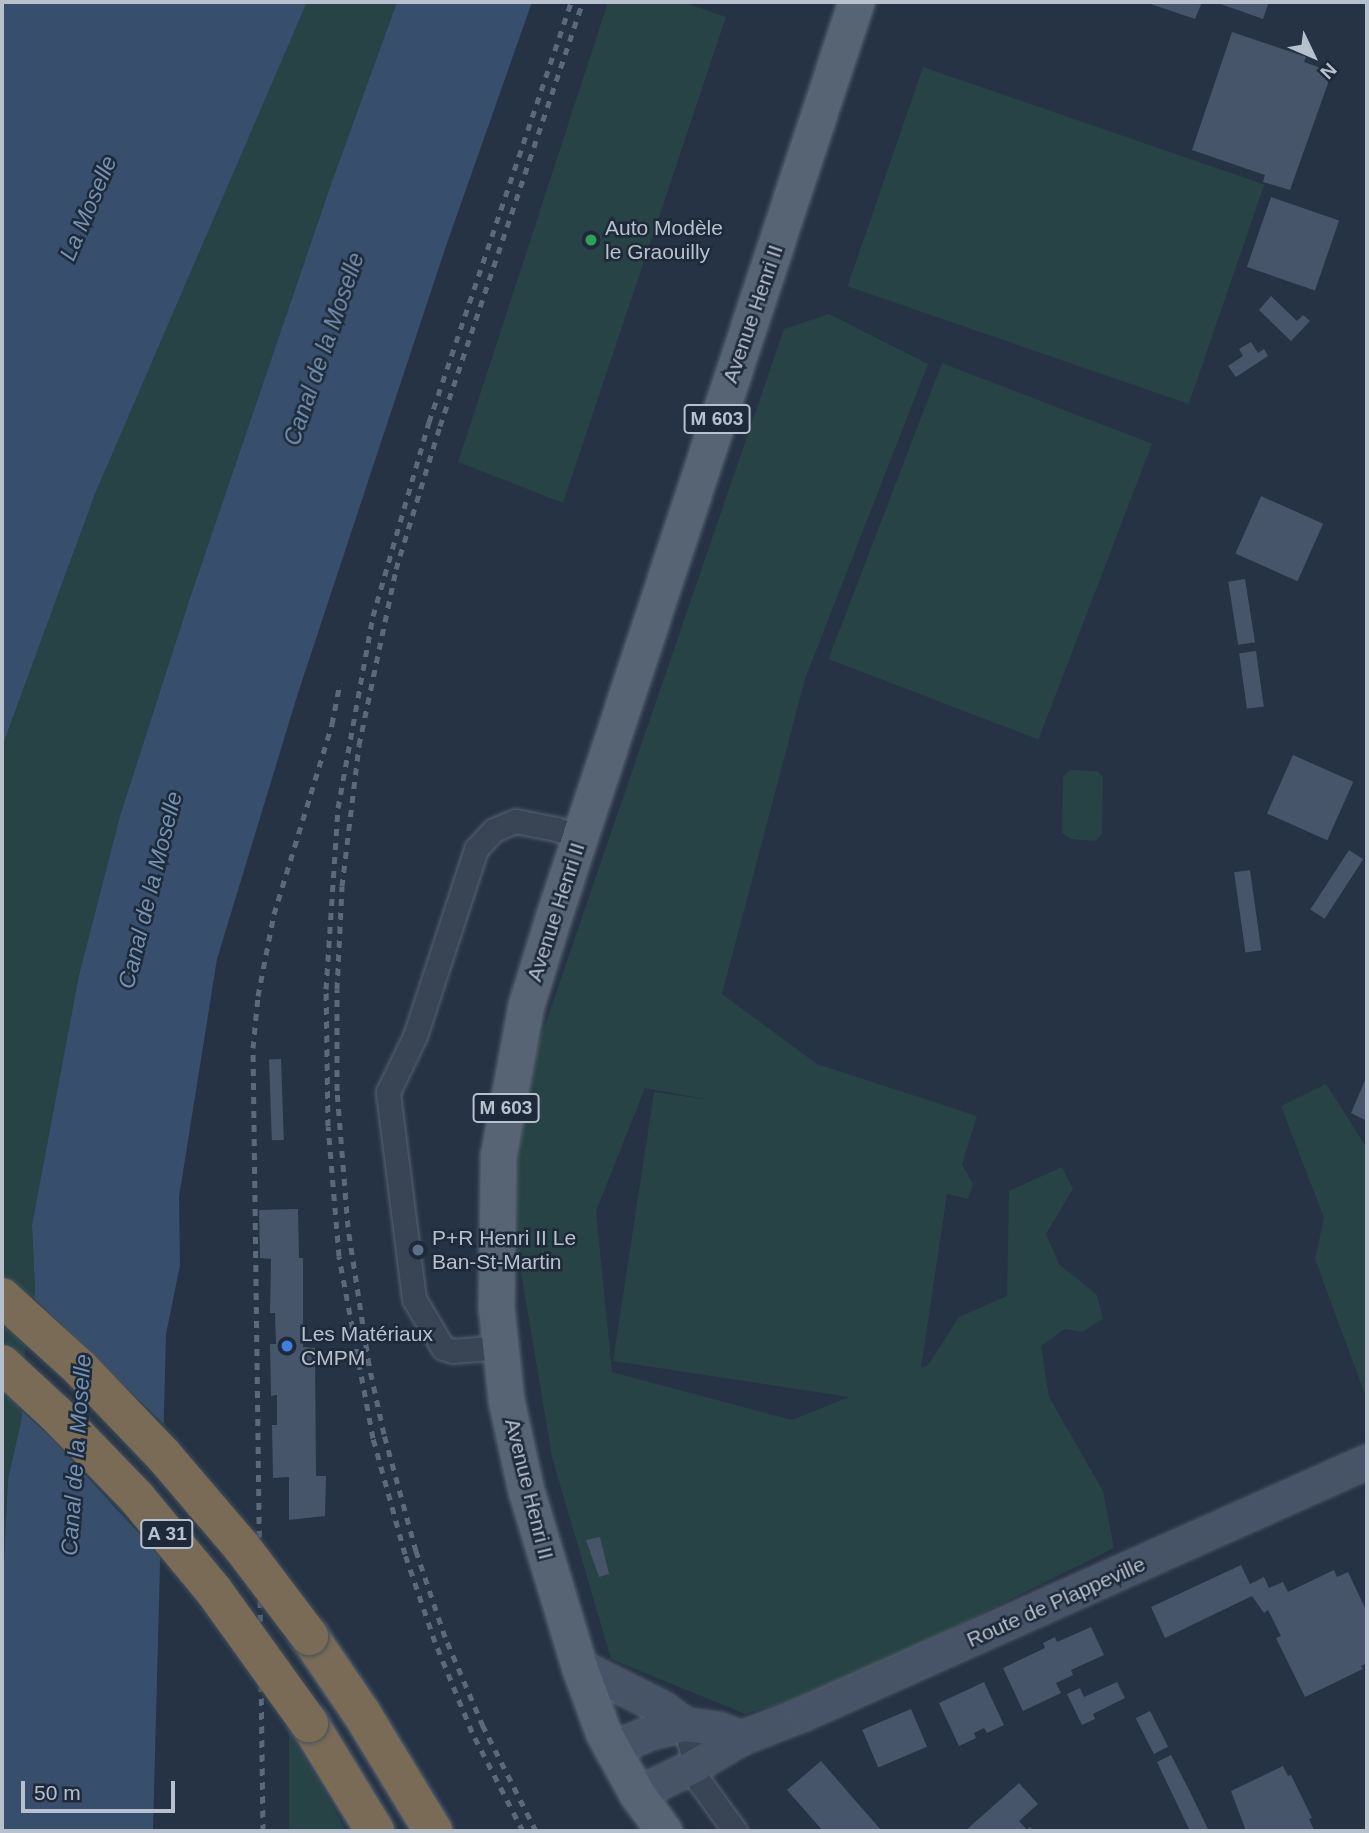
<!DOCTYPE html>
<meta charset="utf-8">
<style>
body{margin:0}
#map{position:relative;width:1369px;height:1833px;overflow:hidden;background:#253344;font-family:Helvetica,sans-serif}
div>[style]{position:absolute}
.green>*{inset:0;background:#274345;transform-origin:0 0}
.water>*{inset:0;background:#374f6d}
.pier>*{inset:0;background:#253344}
.building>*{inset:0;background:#465569;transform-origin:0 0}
.roads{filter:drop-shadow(0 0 2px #586371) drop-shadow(0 0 2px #586371)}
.street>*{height:23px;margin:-11.5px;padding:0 11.5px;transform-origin:11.5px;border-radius:11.5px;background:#394554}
.secondary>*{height:32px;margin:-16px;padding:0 16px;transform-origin:16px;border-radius:16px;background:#475467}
.primary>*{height:35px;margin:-17.5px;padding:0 17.5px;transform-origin:17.5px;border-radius:17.5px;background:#576474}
.highway>*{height:38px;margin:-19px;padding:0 19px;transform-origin:19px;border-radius:19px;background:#7a6b56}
.rail>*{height:5px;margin-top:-2.5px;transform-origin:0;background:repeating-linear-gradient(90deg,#5b697b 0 7px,transparent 0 14px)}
.bridges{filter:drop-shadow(0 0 2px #44505e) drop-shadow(0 0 2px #44505e)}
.highway-bridge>*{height:38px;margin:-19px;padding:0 19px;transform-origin:19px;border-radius:19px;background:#7a6b56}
.dots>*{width:19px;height:19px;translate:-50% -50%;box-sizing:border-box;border:4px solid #1e2a39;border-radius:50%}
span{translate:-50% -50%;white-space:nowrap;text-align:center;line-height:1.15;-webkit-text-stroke:5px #1e2a39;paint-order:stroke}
.shield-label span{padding:2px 5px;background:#1e2a39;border:2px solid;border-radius:5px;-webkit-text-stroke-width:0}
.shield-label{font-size:19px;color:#b7c0cd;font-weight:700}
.poi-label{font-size:21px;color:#b7c0cd}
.left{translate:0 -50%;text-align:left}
.street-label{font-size:21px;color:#b7c0cd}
.water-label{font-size:23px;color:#7492b3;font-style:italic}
.frame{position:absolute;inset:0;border:4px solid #b7c0cd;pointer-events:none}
.north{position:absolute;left:1278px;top:21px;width:70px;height:70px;-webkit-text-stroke:5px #1e2a39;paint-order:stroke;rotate:134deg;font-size:19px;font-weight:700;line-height:28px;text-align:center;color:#b7c0cd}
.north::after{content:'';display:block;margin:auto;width:24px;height:32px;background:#b7c0cd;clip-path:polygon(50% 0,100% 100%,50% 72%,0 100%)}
.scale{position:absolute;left:21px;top:1781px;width:154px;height:32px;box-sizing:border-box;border:4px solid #b7c0cd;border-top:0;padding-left:9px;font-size:21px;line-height:24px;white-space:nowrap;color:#b7c0cd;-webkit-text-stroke:5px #1e2a39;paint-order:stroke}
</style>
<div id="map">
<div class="green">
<div style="clip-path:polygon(307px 2px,397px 2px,330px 187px,190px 598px,120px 816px,79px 975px,32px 1225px,35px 1290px,21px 1422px,8px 1479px,2px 1604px,2px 747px,95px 494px)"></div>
<div style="clip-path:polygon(608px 2px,682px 2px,726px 17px,563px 503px,458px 462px)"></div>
<div style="left:923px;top:67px;width:361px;height:232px;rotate:19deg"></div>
<div style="clip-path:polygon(evenodd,829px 314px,928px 364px,805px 679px,722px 994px,817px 1064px,977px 1116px,962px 1164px,973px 1184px,968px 1199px,947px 1194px,921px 1368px,928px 1365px,959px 1317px,1007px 1296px,1009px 1191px,1062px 1167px,1073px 1189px,1046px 1234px,1059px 1264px,1097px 1295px,1103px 1319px,1082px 1332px,1065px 1329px,1041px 1346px,1049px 1397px,1103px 1491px,1114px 1548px,835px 1687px,745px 1714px,611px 1659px,552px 1457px,501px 1153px,784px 329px,829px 314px,645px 1088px,711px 1100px,654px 1092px,613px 1361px,849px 1397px,792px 1420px,612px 1372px,596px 1211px,645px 1088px)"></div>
<div style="left:942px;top:363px;width:225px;height:317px;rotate:21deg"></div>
<div style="clip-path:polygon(1070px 770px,1097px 771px,1103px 777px,1102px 834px,1095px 841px,1071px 839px,1062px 833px,1063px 777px)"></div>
<div style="clip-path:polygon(1326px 1084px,1367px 1148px,1367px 1400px,1315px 1259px,1324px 1218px,1281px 1106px)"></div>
<div style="clip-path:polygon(289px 1734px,317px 1778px,346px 1831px,289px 1831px)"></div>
</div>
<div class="water">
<div style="clip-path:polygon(2px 2px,307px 2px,95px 494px,2px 747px)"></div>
<div style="clip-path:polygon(397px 2px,532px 2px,446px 246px,298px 693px,217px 959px,179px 1197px,180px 1265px,166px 1334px,153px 1831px,4px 1831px,2px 1604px,8px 1479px,21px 1422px,35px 1290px,32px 1225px,79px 975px,120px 816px,190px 598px,330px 187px)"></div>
</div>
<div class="pier">
<div style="clip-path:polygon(31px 1295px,167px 1427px,164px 1561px,55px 1442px,19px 1408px)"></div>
</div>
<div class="building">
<div style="clip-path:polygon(1145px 2px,1202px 2px,1195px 19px)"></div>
<div style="clip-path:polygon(1215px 2px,1269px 2px,1263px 19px)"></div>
<div style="clip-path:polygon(1232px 32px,1306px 57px,1304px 62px,1332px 72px,1290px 190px,1263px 182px,1265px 175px,1192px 150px)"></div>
<div style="left:1271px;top:197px;width:72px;height:74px;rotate:19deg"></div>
<div style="clip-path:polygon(1271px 296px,1297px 321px,1303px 315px,1310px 321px,1291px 341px,1259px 310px)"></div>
<div style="clip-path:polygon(1251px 342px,1258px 353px,1264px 349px,1268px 356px,1236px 377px,1228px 366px,1243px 356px,1239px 349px)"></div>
<div style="left:1261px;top:496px;width:68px;height:63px;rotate:24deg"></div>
<div style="left:1245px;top:579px;width:64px;height:17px;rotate:81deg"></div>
<div style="left:1256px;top:651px;width:56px;height:17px;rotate:82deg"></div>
<div style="left:1293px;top:755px;width:66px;height:64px;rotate:24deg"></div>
<div style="left:1349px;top:850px;width:17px;height:71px;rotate:33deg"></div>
<div style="left:1250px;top:870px;width:81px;height:16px;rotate:82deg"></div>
<div style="left:281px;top:1059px;width:81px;height:12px;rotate:88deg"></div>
<div style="clip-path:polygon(1367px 1076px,1367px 1121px,1351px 1113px)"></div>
<div style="clip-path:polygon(298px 1209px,299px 1258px,303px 1258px,303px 1347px,315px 1348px,316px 1476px,326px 1476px,325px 1516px,289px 1520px,289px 1477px,273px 1478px,272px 1425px,277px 1425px,277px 1395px,271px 1396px,270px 1344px,276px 1344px,275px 1313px,270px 1313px,271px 1259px,260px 1258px,259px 1210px)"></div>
<div style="clip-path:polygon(600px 1537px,609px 1574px,599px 1577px,586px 1540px)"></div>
<div style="clip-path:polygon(1241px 1565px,1250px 1584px,1264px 1577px,1269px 1588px,1283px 1582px,1288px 1592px,1334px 1570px,1337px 1577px,1348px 1572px,1367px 1612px,1367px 1663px,1361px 1666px,1363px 1669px,1305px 1697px,1276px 1638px,1281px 1636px,1268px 1610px,1264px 1613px,1252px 1596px,1165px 1638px,1151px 1607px)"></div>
<div style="clip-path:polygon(1091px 1627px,1104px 1655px,1071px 1670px,1073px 1675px,1056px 1683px,1061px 1693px,1023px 1711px,1003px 1668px,1045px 1648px,1043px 1643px,1055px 1637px,1057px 1642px)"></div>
<div style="clip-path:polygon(984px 1682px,1004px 1725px,987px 1733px,984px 1728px,974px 1733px,976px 1738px,959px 1746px,939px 1703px)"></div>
<div style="clip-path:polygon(1117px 1682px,1125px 1698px,1093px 1714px,1095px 1719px,1082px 1725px,1067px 1694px,1080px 1688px,1084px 1697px)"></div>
<div style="left:911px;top:1709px;width:41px;height:53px;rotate:67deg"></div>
<div style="left:1150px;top:1711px;width:40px;height:16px;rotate:63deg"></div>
<div style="clip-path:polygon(1171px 1755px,1189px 1790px,1209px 1831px,1190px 1831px,1157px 1762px)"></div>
<div style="clip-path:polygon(821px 1761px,853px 1798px,882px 1831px,823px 1831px,787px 1790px)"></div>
<div style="clip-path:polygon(1283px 1766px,1288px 1776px,1291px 1775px,1312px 1818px,1309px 1819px,1314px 1830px,1246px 1831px,1231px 1791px)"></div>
<div style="clip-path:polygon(1019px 1783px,1038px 1804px,1019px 1821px,1027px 1830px,1030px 1827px,1034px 1831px,965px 1831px)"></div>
</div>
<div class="roads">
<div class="street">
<div style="left:500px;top:1347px;width:47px;rotate:175.1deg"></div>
<div style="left:453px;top:1351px;width:10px;rotate:-163deg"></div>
<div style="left:443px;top:1348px;width:57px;rotate:-120.6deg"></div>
<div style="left:414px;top:1299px;width:209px;rotate:-97.2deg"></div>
<div style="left:388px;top:1092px;width:62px;rotate:-64.3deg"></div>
<div style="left:415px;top:1036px;width:197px;rotate:-71.9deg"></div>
<div style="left:476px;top:849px;width:26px;rotate:-47deg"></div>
<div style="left:494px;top:830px;width:23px;rotate:-23deg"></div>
<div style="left:515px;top:821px;width:42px;rotate:11deg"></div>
<div style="left:556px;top:829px;width:25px;rotate:18deg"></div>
<div style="left:685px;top:1725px;width:58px;rotate:76deg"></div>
<div style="left:699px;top:1781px;width:62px;rotate:54.2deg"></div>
</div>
<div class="secondary">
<div style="left:579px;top:1666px;width:95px;rotate:26.8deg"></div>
<div style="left:664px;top:1709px;width:26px;rotate:37deg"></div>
<div style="left:611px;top:1750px;width:43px;rotate:-23.6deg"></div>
<div style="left:650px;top:1733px;width:36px;rotate:-13deg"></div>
<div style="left:685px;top:1725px;width:33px;rotate:7deg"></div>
<div style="left:718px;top:1729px;width:26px;rotate:21deg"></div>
<div style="left:637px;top:1794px;width:62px;rotate:-25.7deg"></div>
<div style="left:693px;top:1767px;width:57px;rotate:-30.6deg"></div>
<div style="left:742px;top:1738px;width:66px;rotate:-21.2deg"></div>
<div style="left:804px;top:1714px;width:617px;rotate:-24.11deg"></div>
</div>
<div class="primary">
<div style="left:664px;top:1831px;width:46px;rotate:-126.1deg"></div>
<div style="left:637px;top:1794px;width:71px;rotate:-118.7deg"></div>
<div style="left:603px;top:1732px;width:70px;rotate:-110deg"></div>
<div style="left:579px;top:1666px;width:183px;rotate:-106.8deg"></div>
<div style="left:526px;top:1491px;width:93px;rotate:-102.4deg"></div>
<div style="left:506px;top:1400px;width:94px;rotate:-96.1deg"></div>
<div style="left:496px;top:1307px;width:151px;rotate:-89.2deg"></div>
<div style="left:498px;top:1156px;width:154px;rotate:-79.5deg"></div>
<div style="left:526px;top:1005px;width:94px;rotate:-72.7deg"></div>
<div style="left:554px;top:915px;width:962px;rotate:-71.7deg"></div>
</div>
<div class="highway">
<div style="left:309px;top:1636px;width:94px;rotate:55.8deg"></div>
<div style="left:362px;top:1714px;width:137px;rotate:58.7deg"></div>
<div style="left:309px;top:1723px;width:127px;rotate:58.6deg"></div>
</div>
</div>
<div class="rail">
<div style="left:263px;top:1831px;width:783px;rotate:-90.73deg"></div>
<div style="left:253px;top:1048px;width:52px;rotate:-84.5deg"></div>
<div style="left:258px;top:996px;width:84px;rotate:-79deg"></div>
<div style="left:274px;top:914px;width:199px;rotate:-73deg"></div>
<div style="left:332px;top:724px;width:42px;rotate:-79deg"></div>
<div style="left:523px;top:1831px;width:111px;rotate:-117.3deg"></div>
<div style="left:472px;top:1732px;width:97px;rotate:-112.3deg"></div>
<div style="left:435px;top:1642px;width:93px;rotate:-108.8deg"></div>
<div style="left:405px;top:1554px;width:120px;rotate:-105.4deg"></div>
<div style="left:373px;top:1438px;width:185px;rotate:-100.6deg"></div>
<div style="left:339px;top:1256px;width:130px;rotate:-94.8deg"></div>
<div style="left:328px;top:1126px;width:137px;rotate:-90.8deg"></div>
<div style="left:326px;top:989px;width:181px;rotate:-86.2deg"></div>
<div style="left:338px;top:808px;width:195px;rotate:-79.7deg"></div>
<div style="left:373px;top:616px;width:202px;rotate:-73.9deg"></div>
<div style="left:429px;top:422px;width:443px;rotate:-71.3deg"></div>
<div style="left:536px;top:1831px;width:118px;rotate:-116.8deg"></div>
<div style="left:483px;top:1726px;width:97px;rotate:-113.1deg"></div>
<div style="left:445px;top:1637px;width:91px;rotate:-108.6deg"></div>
<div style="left:416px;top:1551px;width:121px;rotate:-105.3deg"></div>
<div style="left:384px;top:1434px;width:71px;rotate:-102.3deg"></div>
<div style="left:369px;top:1365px;width:140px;rotate:-98.7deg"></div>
<div style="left:348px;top:1227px;width:136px;rotate:-94.6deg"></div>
<div style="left:337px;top:1091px;width:102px;rotate:-90deg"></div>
<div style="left:337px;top:989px;width:103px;rotate:-87.2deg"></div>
<div style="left:342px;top:886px;width:142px;rotate:-83.1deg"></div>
<div style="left:359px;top:745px;width:180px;rotate:-78.1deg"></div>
<div style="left:396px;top:569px;width:150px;rotate:-72.9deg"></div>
<div style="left:440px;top:426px;width:447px;rotate:-71.4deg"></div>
</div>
<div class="bridges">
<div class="highway-bridge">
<div style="left:2px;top:1297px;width:105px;rotate:42.3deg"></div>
<div style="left:80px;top:1368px;width:122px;rotate:46.3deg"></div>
<div style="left:164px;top:1456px;width:118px;rotate:49.5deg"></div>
<div style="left:241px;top:1546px;width:113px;rotate:52.9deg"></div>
<div style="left:2px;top:1364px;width:74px;rotate:42.8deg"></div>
<div style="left:56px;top:1414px;width:117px;rotate:46deg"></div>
<div style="left:137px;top:1498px;width:121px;rotate:50.4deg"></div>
<div style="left:214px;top:1591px;width:163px;rotate:54.3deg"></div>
</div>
</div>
<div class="dots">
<div style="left:591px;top:240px;background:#2e9e5b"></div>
<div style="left:418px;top:1250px;background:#5c6f8a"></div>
<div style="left:287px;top:1346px;background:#3f7fe0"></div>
</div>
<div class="shield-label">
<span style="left:717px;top:419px">M 603</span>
<span style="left:506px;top:1108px">M 603</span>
<span style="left:167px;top:1534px">A 31</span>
</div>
<div class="poi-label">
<span class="left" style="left:605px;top:240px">Auto Modèle<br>le Graouilly</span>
<span class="left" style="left:432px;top:1250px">P+R Henri II Le<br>Ban-St-Martin</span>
<span class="left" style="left:301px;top:1346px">Les Matériaux<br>CMPM</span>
</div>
<div class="street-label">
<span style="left:753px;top:314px;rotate:-71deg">Avenue Henri II</span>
<span style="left:556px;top:912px;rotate:-72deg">Avenue Henri II</span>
<span style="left:529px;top:1489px;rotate:76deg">Avenue Henri II</span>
<span style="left:1056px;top:1602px;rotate:-24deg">Route de Plappeville</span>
</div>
<div class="water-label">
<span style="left:88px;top:208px;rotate:-67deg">La Moselle</span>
<span style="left:324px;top:349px;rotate:-71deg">Canal de la Moselle</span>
<span style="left:150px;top:890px;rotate:-76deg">Canal de la Moselle</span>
<span style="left:76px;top:1455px;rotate:-86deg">Canal de la Moselle</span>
</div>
<div class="frame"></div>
<div class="north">N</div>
<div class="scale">50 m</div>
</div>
